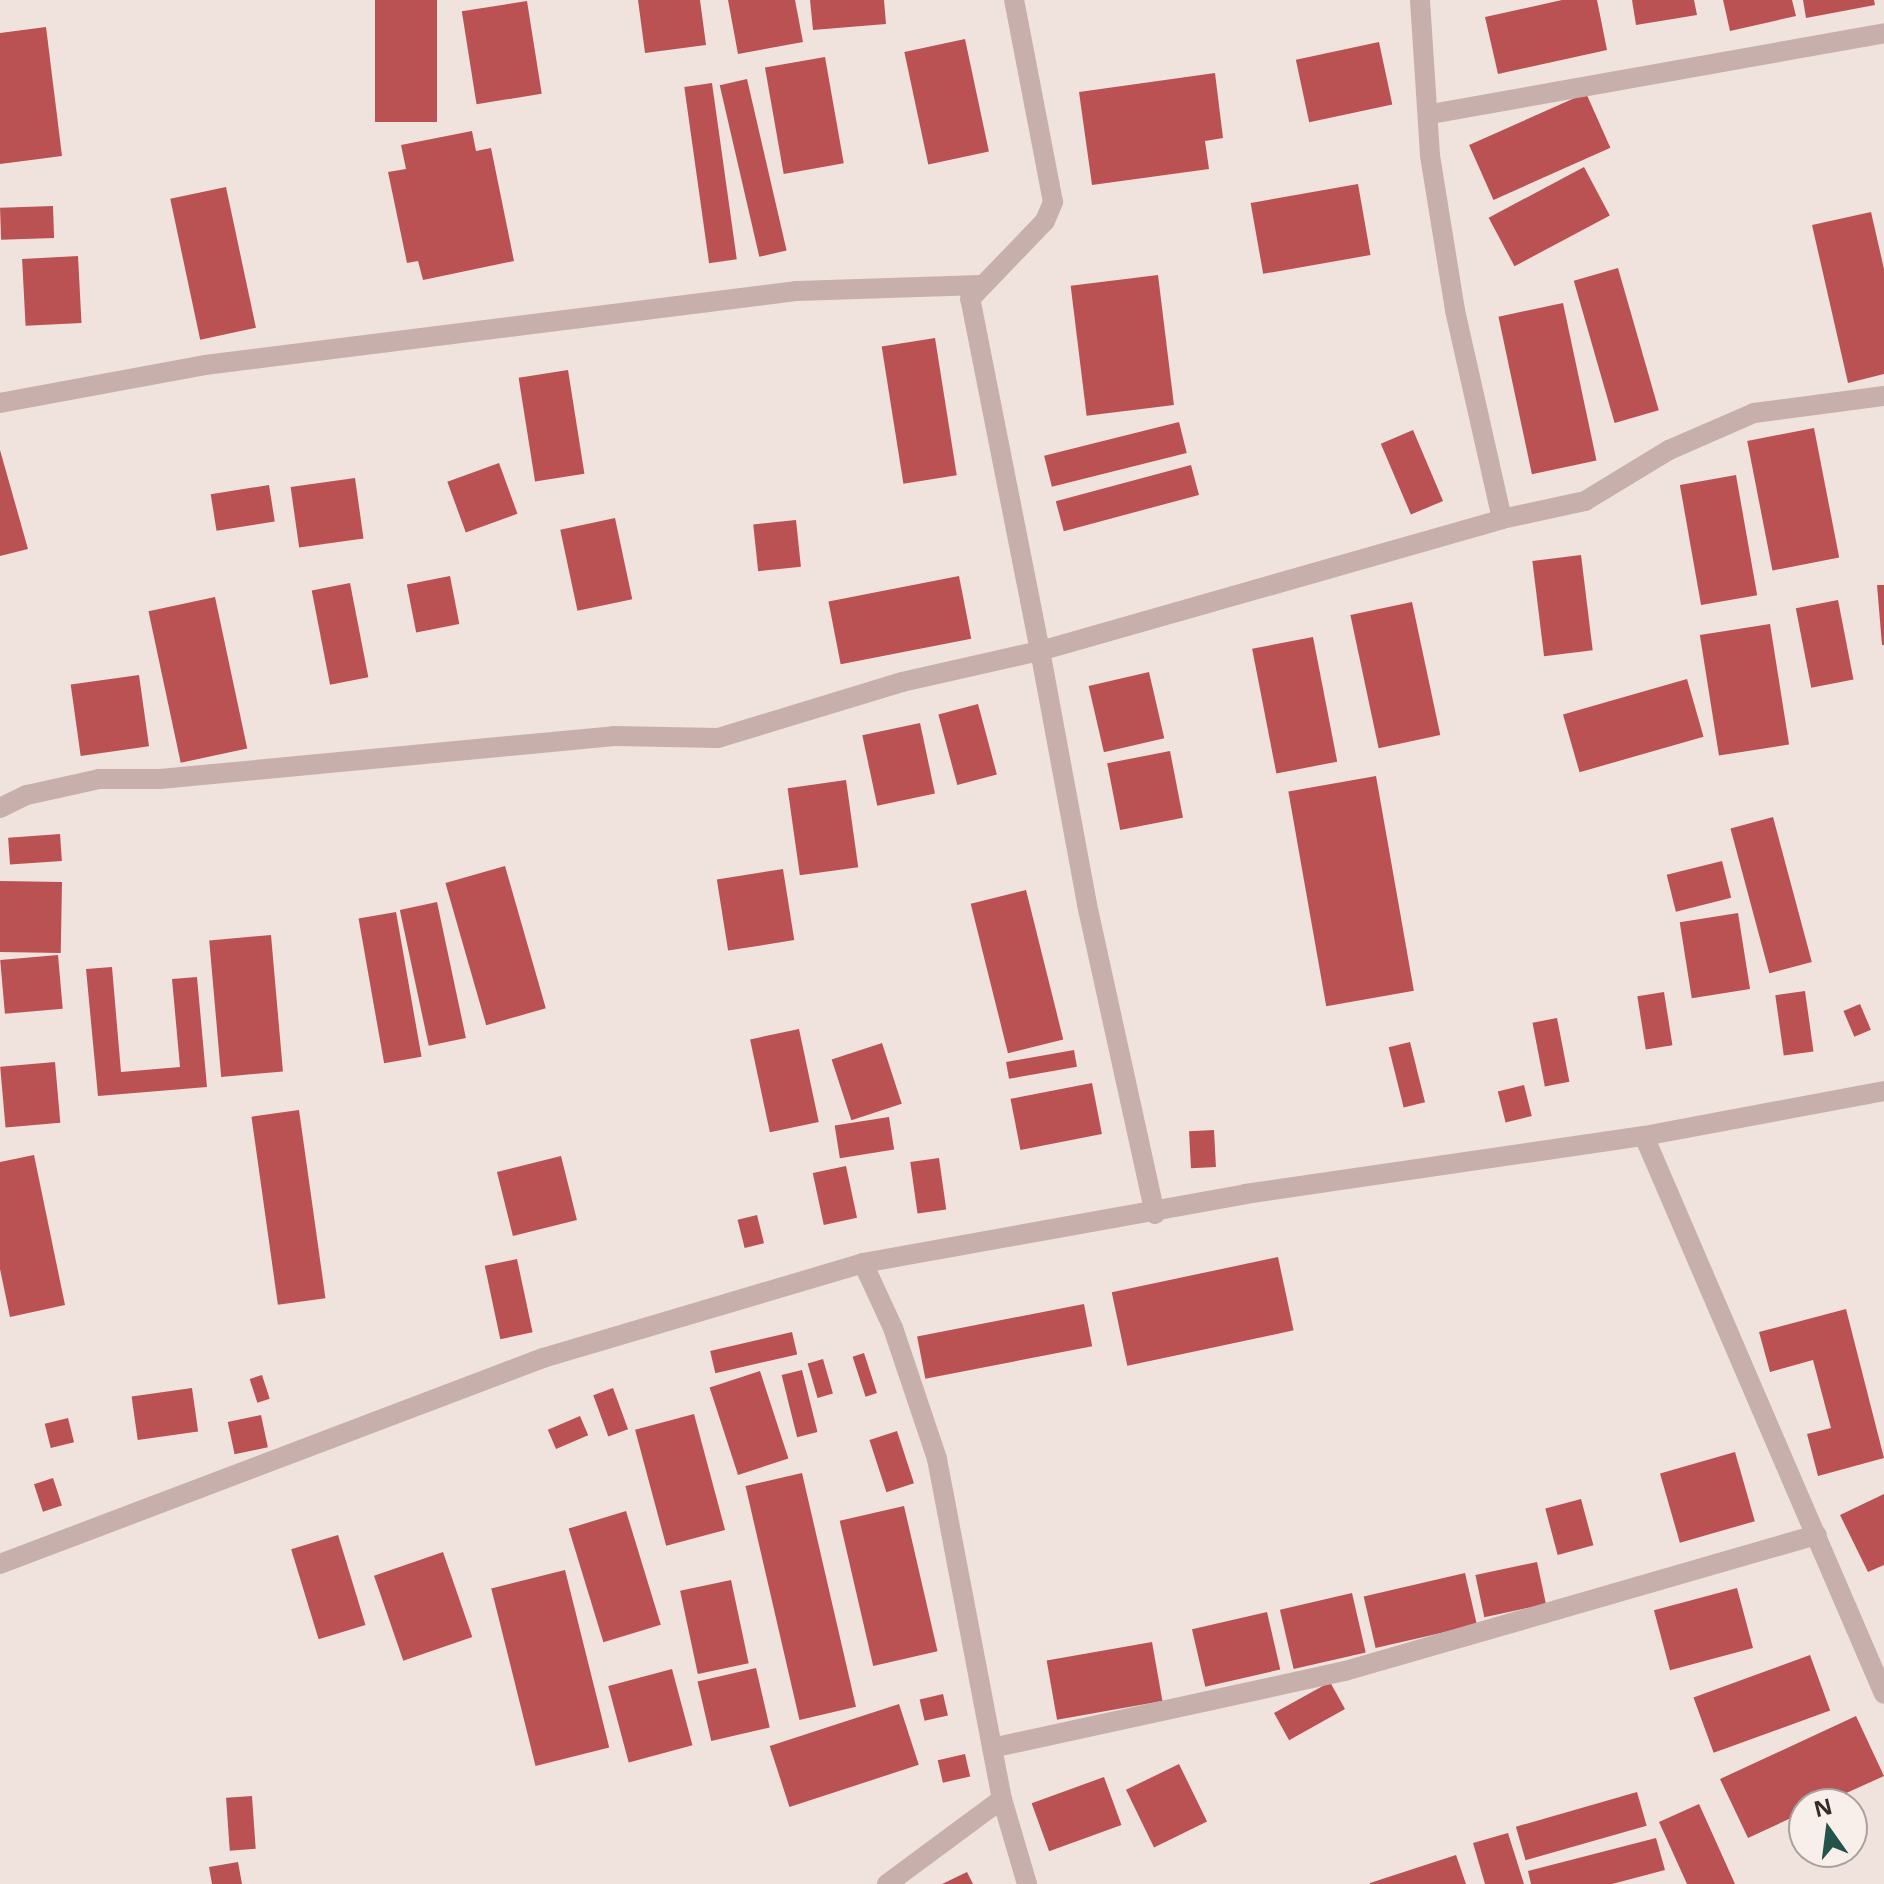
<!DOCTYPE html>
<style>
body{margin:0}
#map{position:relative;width:1884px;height:1884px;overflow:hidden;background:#f0e3de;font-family:"Open Sans",sans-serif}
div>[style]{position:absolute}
.building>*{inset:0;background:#ba5253;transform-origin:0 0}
.minor>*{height:20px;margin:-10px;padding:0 10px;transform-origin:10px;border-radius:10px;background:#c7b0ab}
span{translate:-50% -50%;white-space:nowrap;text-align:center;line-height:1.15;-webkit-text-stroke:8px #f8eeea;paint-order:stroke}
.north{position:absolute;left:1788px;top:1788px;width:80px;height:80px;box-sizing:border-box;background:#f8eeea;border:2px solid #aaa09d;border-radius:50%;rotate:346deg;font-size:22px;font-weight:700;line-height:32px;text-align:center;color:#352a29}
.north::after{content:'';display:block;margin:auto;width:28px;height:36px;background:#23534a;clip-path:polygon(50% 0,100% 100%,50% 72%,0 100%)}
</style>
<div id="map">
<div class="building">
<div style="left:375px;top:0;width:62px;height:122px"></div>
<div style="clip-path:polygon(638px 0,700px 0,706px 45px,645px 53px)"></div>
<div style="clip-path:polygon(728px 0,795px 0,803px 42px,738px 54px)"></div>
<div style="clip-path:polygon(810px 0,884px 0,886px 24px,813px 30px)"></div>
<div style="clip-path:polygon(1562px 0,1597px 0,1607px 50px,1498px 74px,1485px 17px)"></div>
<div style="clip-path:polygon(1632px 0,1694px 0,1697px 15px,1636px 25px)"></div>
<div style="clip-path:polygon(1723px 0,1792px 0,1796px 16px,1730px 31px)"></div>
<div style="clip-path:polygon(1803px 0,1874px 0,1875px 5px,1806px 18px)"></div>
<div style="left:527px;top:1px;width:94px;height:66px;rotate:81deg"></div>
<div style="clip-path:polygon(46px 27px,62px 156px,0 164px,0 33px)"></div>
<div style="left:965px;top:39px;width:115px;height:62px;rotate:78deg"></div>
<div style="left:1379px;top:42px;width:64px;height:85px;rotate:78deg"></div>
<div style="left:825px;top:57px;width:108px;height:61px;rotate:80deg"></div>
<div style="clip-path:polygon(1215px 73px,1223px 138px,1205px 141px,1209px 169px,1092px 185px,1079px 92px)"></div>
<div style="left:747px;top:79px;width:176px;height:28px;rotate:77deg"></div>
<div style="left:712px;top:83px;width:178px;height:28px;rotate:82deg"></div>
<div style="left:1586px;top:93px;width:60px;height:128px;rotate:66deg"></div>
<div style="clip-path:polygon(472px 131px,476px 151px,491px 148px,514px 261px,423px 280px,418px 261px,407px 263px,388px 172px,406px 169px,401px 145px)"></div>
<div style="left:1584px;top:167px;width:55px;height:108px;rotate:62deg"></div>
<div style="left:1358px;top:184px;width:72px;height:109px;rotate:80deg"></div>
<div style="left:226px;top:187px;width:144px;height:57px;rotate:78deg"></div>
<div style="left:53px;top:206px;width:32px;height:53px;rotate:88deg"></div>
<div style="clip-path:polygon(1871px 212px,1884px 269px,1884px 374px,1848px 383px,1812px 225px)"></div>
<div style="left:78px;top:256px;width:67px;height:56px;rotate:87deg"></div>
<div style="left:1618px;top:268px;width:148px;height:46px;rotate:74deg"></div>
<div style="left:1158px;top:275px;width:131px;height:88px;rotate:83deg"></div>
<div style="left:1563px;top:303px;width:161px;height:66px;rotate:78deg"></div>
<div style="left:935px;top:338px;width:139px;height:54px;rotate:81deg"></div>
<div style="left:568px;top:370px;width:105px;height:50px;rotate:81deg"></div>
<div style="left:1179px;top:422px;width:32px;height:139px;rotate:76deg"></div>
<div style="left:1814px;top:428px;width:132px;height:68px;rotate:79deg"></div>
<div style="left:1413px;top:430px;width:77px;height:35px;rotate:67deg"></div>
<div style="clip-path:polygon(0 450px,28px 549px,0 556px)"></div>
<div style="left:499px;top:463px;width:54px;height:55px;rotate:70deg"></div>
<div style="left:1191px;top:465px;width:31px;height:140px;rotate:75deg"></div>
<div style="left:1736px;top:475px;width:122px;height:57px;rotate:80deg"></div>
<div style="left:355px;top:478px;width:61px;height:65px;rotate:82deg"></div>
<div style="left:269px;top:485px;width:37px;height:59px;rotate:81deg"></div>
<div style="left:615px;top:518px;width:83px;height:56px;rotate:78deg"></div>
<div style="left:796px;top:520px;width:47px;height:43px;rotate:84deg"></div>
<div style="left:1581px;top:555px;width:96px;height:49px;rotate:83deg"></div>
<div style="left:450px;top:576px;width:49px;height:44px;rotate:79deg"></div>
<div style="left:959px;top:576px;width:64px;height:133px;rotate:79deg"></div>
<div style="left:350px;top:583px;width:96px;height:39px;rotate:79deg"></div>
<div style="clip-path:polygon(1877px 585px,1884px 585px,1884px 645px,1882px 645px)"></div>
<div style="left:215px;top:597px;width:155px;height:68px;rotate:78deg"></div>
<div style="left:1838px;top:600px;width:81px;height:43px;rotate:79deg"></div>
<div style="left:1412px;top:602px;width:136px;height:63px;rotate:78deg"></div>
<div style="left:1770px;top:624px;width:122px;height:71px;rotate:81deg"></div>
<div style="left:1313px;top:637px;width:127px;height:62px;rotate:79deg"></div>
<div style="left:1149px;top:672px;width:68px;height:62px;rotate:77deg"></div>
<div style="left:139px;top:675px;width:72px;height:69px;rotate:82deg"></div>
<div style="left:1687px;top:679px;width:60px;height:129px;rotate:74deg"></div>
<div style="left:978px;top:704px;width:73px;height:41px;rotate:75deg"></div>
<div style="left:920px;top:723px;width:72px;height:59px;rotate:78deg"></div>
<div style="left:1170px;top:751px;width:68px;height:64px;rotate:79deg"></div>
<div style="left:1376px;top:776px;width:218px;height:89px;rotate:80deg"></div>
<div style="left:846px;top:780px;width:88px;height:59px;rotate:82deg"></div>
<div style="left:1773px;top:817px;width:150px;height:44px;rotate:75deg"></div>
<div style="left:60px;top:834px;width:27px;height:52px;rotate:86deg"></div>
<div style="left:1722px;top:861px;width:38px;height:57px;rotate:76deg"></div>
<div style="left:505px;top:866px;width:148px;height:62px;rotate:74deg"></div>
<div style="left:783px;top:869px;width:72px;height:67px;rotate:81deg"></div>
<div style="left:0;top:881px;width:62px;height:71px;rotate:1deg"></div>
<div style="left:1026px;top:890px;width:154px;height:57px;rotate:76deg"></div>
<div style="left:437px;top:902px;width:139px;height:38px;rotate:78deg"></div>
<div style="left:396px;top:912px;width:147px;height:38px;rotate:80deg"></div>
<div style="left:1738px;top:913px;width:77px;height:59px;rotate:81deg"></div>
<div style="left:271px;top:935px;width:137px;height:62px;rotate:85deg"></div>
<div style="left:58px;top:955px;width:54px;height:58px;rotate:85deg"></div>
<div style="clip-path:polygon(112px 967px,121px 1072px,180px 1067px,172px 979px,197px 977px,207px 1087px,98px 1096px,86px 969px)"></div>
<div style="left:1805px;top:991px;width:61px;height:30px;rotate:82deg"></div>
<div style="left:1664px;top:992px;width:54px;height:27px;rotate:81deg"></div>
<div style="left:1860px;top:1004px;width:28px;height:18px;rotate:67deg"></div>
<div style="left:1557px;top:1018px;width:65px;height:25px;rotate:79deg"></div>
<div style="left:799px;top:1029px;width:95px;height:50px;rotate:78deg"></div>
<div style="left:1410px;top:1042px;width:62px;height:22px;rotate:76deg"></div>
<div style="left:882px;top:1043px;width:64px;height:53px;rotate:72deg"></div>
<div style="left:1074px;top:1050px;width:17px;height:69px;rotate:80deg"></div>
<div style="left:55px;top:1062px;width:61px;height:55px;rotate:85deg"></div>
<div style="left:1092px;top:1083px;width:52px;height:83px;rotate:79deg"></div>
<div style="left:1524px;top:1085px;width:32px;height:27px;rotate:76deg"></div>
<div style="left:299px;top:1110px;width:190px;height:48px;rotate:82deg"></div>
<div style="left:889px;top:1117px;width:33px;height:55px;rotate:81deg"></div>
<div style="left:1214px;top:1130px;width:37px;height:25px;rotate:87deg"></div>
<div style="clip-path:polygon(34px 1155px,65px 1305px,10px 1317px,0 1269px,0 1162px)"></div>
<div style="left:561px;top:1156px;width:66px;height:66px;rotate:76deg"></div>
<div style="left:939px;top:1158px;width:52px;height:29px;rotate:82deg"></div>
<div style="left:846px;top:1166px;width:53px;height:34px;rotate:78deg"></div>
<div style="left:757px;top:1215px;width:29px;height:20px;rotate:76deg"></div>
<div style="left:1278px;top:1257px;width:75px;height:170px;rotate:78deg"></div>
<div style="left:517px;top:1259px;width:75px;height:33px;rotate:78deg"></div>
<div style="left:1084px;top:1304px;width:43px;height:170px;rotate:79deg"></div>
<div style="clip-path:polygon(1846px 1309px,1884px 1458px,1818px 1476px,1807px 1434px,1831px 1428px,1813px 1360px,1770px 1372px,1759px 1332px)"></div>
<div style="left:792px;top:1332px;width:23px;height:84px;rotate:77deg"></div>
<div style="left:864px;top:1353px;width:42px;height:12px;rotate:72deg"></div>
<div style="left:823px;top:1359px;width:36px;height:16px;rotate:74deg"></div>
<div style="left:802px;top:1370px;width:64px;height:21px;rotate:76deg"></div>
<div style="left:760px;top:1371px;width:92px;height:53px;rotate:72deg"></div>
<div style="left:262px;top:1375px;width:25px;height:13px;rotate:72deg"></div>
<div style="left:192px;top:1388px;width:44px;height:61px;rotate:82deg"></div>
<div style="left:613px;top:1388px;width:44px;height:21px;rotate:70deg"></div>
<div style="left:694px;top:1414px;width:120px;height:61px;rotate:75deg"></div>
<div style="left:261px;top:1415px;width:33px;height:34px;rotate:78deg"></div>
<div style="left:580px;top:1416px;width:21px;height:35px;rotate:67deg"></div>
<div style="left:68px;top:1418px;width:25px;height:24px;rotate:76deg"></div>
<div style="left:897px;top:1431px;width:55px;height:29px;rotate:72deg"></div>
<div style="left:1735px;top:1452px;width:72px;height:78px;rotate:74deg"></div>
<div style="left:802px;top:1473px;width:240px;height:58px;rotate:77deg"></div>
<div style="left:53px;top:1478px;width:29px;height:20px;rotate:72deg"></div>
<div style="clip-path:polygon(1884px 1494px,1884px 1565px,1868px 1572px,1840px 1515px)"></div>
<div style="left:1581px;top:1499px;width:48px;height:37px;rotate:75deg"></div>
<div style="left:904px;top:1506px;width:149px;height:66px;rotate:77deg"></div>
<div style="left:626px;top:1511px;width:119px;height:60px;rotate:73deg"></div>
<div style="left:338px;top:1535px;width:94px;height:49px;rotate:73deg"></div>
<div style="left:443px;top:1552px;width:90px;height:73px;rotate:71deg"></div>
<div style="left:1537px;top:1562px;width:43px;height:63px;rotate:78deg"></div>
<div style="left:565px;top:1570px;width:183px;height:76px;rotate:76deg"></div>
<div style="left:1465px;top:1573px;width:53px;height:104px;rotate:77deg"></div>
<div style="left:731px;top:1580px;width:85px;height:52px;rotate:78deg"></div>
<div style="left:1737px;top:1588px;width:62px;height:86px;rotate:75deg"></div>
<div style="left:1352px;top:1593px;width:61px;height:74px;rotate:77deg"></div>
<div style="left:1267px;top:1612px;width:59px;height:77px;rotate:77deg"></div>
<div style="left:1152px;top:1642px;width:60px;height:107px;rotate:80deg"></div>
<div style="left:1810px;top:1655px;width:59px;height:124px;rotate:70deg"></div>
<div style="left:756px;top:1668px;width:61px;height:60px;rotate:77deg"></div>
<div style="left:672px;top:1669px;width:79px;height:66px;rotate:75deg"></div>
<div style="left:1330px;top:1682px;width:31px;height:64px;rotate:61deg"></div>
<div style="left:943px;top:1694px;width:22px;height:24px;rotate:77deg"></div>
<div style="left:899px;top:1704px;width:64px;height:136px;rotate:72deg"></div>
<div style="clip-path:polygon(1856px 1716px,1884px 1776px,1822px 1804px,1804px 1804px,1804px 1812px,1748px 1838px,1720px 1779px)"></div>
<div style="left:965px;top:1754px;width:23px;height:28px;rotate:77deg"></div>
<div style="left:1179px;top:1764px;width:64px;height:59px;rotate:64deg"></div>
<div style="left:1104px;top:1777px;width:51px;height:77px;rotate:70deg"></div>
<div style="left:1637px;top:1792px;width:35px;height:126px;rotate:74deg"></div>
<div style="left:252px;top:1796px;width:53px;height:26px;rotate:86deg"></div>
<div style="clip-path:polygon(1699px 1804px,1735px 1884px,1687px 1884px,1659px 1822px)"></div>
<div style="clip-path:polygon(1508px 1833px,1524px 1884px,1485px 1884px,1473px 1843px)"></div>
<div style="clip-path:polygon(1656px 1838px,1665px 1870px,1612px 1884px,1531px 1884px,1528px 1871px)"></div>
<div style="clip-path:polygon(1456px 1855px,1466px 1884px,1370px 1884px,1370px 1883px)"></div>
<div style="clip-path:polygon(238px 1862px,242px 1884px,212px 1884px,209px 1867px)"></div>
<div style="clip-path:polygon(967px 1872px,973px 1884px,942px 1884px)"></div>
</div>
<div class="minor">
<div style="left:1431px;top:114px;width:460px;rotate:-10.1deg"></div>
<div style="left:0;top:403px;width:208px;rotate:-10.5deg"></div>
<div style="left:205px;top:365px;width:597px;rotate:-7.13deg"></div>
<div style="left:797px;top:291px;width:183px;rotate:-1.9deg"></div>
<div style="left:1502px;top:519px;width:85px;rotate:-12.2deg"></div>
<div style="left:1585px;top:501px;width:98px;rotate:-31.3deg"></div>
<div style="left:1669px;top:450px;width:93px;rotate:-23.5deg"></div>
<div style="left:1754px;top:413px;width:131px;rotate:-7.5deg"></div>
<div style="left:0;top:808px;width:30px;rotate:-26deg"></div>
<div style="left:27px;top:795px;width:74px;rotate:-12.5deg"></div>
<div style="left:99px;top:779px;width:61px"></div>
<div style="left:160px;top:779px;width:456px;rotate:-5.4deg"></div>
<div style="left:614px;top:736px;width:104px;rotate:1.1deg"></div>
<div style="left:718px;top:738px;width:192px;rotate:-16.9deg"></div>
<div style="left:902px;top:682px;width:141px;rotate:-12.7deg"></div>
<div style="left:1040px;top:651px;width:359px;rotate:-101.2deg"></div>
<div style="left:970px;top:299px;width:108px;rotate:-46.1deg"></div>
<div style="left:1045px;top:221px;width:21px;rotate:-67deg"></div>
<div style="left:1053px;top:202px;width:206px;rotate:-100.9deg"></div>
<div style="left:1644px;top:1136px;width:607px;rotate:66.73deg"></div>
<div style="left:1155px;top:1214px;width:317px;rotate:-102.4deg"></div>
<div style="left:1087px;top:904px;width:257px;rotate:-100.5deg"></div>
<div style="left:1040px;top:651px;width:480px;rotate:-15.9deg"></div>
<div style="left:1502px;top:519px;width:214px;rotate:-102.7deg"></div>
<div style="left:1455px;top:310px;width:157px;rotate:-99.2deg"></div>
<div style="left:1430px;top:155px;width:155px;rotate:-93.7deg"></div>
<div style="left:863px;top:1263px;width:72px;rotate:65.2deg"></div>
<div style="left:893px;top:1328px;width:138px;rotate:71.4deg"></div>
<div style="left:937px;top:1459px;width:346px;rotate:79.2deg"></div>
<div style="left:1002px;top:1799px;width:89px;rotate:73.6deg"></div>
<div style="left:0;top:1564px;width:581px;rotate:-20.78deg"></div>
<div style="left:543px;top:1358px;width:334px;rotate:-16.5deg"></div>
<div style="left:863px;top:1263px;width:388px;rotate:-10.2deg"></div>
<div style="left:1245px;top:1194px;width:403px;rotate:-8.3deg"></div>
<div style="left:1644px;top:1136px;width:244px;rotate:-10.6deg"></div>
<div style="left:992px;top:1748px;width:361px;rotate:-12.3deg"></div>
<div style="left:1345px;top:1671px;width:491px;rotate:-16.1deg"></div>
<div style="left:887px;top:1884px;width:143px;rotate:-36.5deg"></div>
</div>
<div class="north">N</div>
</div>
